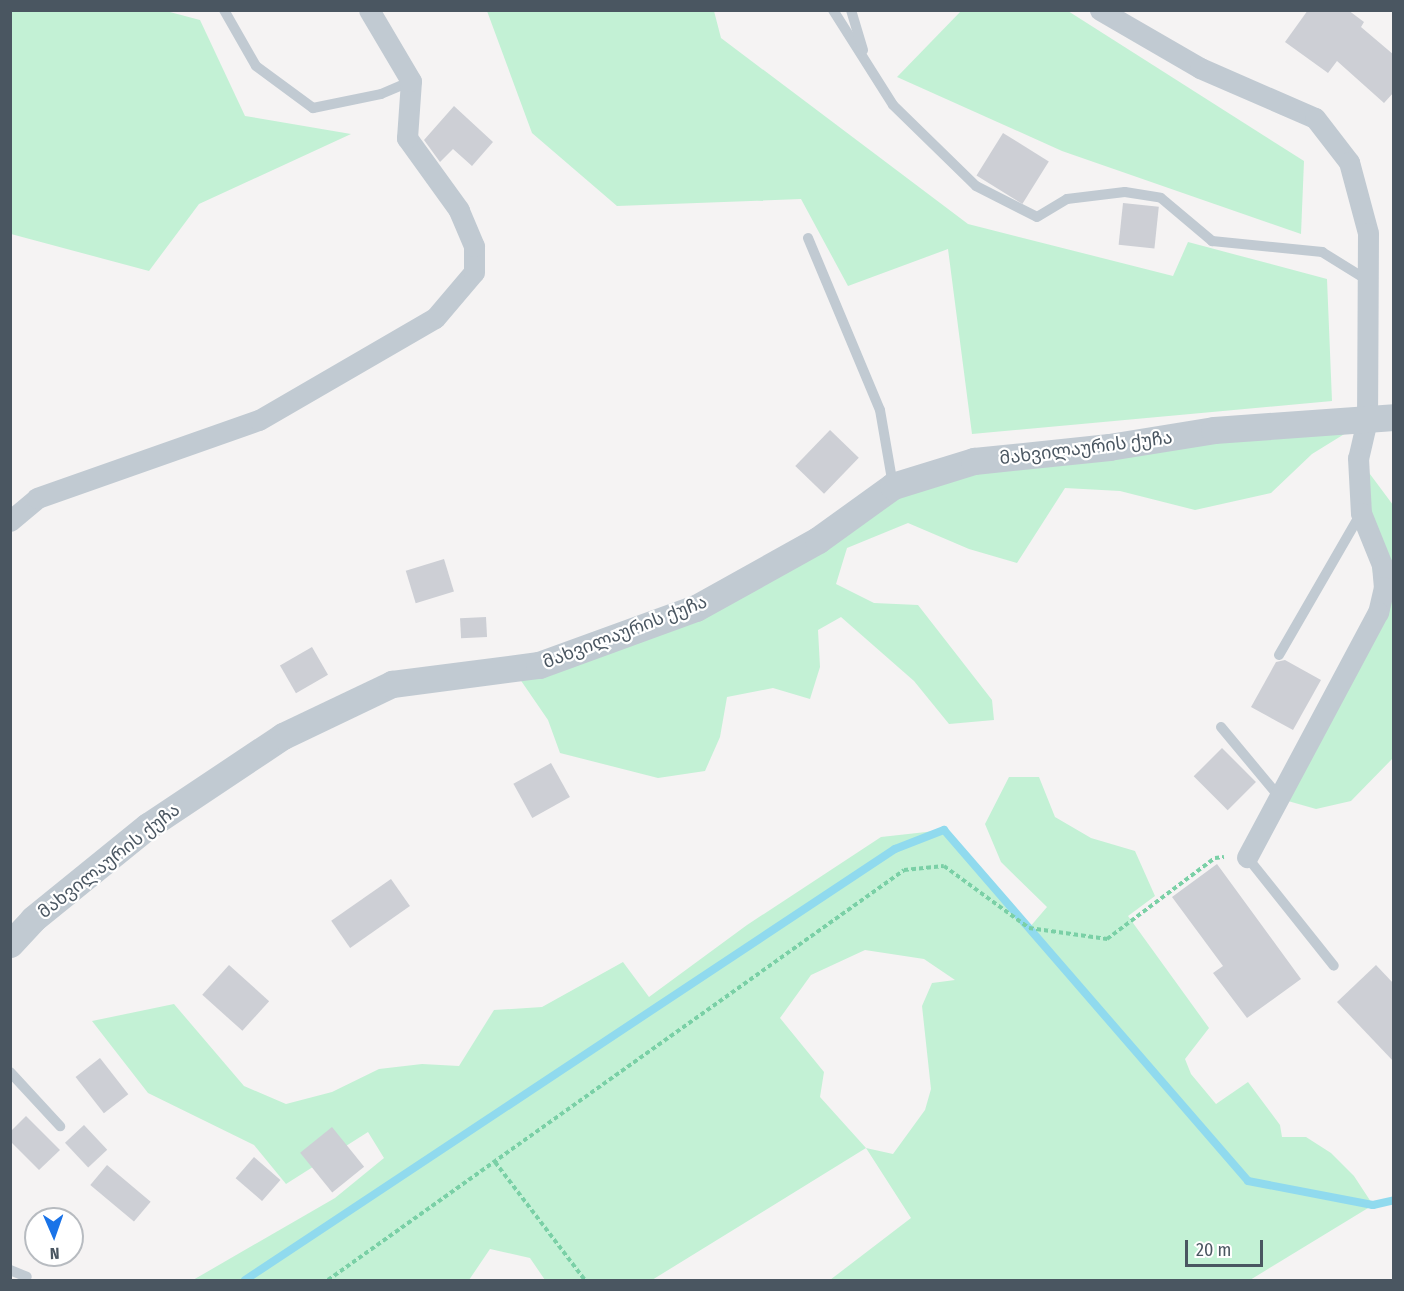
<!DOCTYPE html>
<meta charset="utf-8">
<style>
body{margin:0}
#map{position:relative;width:1404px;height:1291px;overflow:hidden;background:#f5f3f3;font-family:"Fira Sans Condensed","Noto Sans Georgian",sans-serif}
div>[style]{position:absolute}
.green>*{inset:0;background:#c3f1d5}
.stream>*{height:8px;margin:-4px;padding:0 4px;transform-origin:4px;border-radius:4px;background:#90daee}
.building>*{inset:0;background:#cdcfd5;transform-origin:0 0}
.path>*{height:4px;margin-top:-2px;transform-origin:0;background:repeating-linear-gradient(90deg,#7ad0a6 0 4.5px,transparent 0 7.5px)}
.service>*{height:10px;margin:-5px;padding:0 5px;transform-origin:5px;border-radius:5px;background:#c1cad2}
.minor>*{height:21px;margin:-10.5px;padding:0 10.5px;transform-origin:10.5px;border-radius:10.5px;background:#c1cad2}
.tertiary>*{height:27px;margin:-13.5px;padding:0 13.5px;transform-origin:13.5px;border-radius:13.5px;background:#c1cad2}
span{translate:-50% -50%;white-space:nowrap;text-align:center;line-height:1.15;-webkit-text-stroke:4.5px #fff;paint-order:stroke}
.street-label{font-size:18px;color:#4a5661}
.frame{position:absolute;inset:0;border:12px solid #4a5661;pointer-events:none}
.north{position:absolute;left:24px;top:1207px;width:60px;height:60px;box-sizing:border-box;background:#fff;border:2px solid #b7bbc0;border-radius:50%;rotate:178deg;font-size:16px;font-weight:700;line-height:24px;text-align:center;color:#4a5661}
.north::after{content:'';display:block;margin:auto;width:21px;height:27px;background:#1a73e8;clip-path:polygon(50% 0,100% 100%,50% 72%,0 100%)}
.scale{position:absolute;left:1185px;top:1240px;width:78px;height:27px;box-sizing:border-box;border:3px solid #4a5661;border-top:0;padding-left:8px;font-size:18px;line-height:21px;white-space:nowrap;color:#4a5661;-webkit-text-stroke:4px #fff;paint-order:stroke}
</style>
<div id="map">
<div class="green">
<div style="clip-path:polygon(962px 10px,1068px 11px,1304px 161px,1301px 234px,1062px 151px,897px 77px)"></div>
<div style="clip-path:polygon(10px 11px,166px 11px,200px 20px,245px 116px,351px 134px,199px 204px,149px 271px,11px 234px)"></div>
<div style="clip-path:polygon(487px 11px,714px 11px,721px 38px,968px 224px,1173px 276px,1188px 242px,1327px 279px,1332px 401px,972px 434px,948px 249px,848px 286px,801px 199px,617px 206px,532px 133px)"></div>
<div style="clip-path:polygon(1367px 420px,1312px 454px,1271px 493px,1195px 510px,1120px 491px,1065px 488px,1017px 563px,969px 549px,908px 523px,847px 548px,836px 584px,874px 603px,918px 605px,992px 700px,994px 720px,949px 724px,914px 681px,841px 617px,818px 630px,820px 667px,810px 699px,773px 688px,727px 697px,720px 737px,705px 771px,658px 778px,560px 753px,548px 720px,513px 669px,695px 608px,893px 486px)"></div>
<div style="clip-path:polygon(1358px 458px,1393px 505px,1393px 758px,1351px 801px,1316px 809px,1281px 799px,1378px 612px)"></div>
<div style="clip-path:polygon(evenodd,1009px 777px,1039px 777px,1055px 817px,1091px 838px,1135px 851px,1155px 896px,1128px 916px,1209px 1028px,1185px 1059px,1191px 1074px,1216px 1104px,1248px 1082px,1280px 1125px,1282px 1137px,1306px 1137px,1331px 1153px,1354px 1176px,1373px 1205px,1250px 1280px,830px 1280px,911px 1218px,866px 1148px,652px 1280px,545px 1280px,530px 1258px,490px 1249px,469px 1280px,193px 1280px,335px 1198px,384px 1158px,368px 1132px,286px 1184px,254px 1145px,148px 1093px,92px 1021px,174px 1004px,244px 1086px,286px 1104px,332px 1092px,379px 1069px,422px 1064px,459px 1066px,494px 1010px,542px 1007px,623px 962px,649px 997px,747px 925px,881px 837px,944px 830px,1029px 928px,1047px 907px,1001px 862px,985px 824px,1009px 777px,865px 950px,924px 959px,955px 980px,932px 983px,922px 1006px,931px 1089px,925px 1110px,893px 1154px,866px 1148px,820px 1097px,824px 1072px,780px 1018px,811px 975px,865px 950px)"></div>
</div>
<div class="stream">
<div style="left:245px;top:1280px;width:780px;rotate:-33.55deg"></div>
<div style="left:895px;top:849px;width:53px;rotate:-21.2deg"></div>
<div style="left:944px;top:830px;width:464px;rotate:49.1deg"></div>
<div style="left:1248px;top:1181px;width:127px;rotate:10.9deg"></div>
<div style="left:1373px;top:1205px;width:22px;rotate:-13deg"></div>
</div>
<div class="building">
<div style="clip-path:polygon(1308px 10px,1348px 10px,1364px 22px,1361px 27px,1394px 55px,1394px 92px,1384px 103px,1337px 61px,1328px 73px,1285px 42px)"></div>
<div style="clip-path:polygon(454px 106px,493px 142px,472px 166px,453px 149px,440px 162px,424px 140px)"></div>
<div style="left:1003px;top:133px;width:54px;height:50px;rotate:32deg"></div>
<div style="left:1123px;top:203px;width:36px;height:42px;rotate:6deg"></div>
<div style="left:830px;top:430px;width:40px;height:50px;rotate:44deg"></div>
<div style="left:444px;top:559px;width:34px;height:40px;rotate:73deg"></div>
<div style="left:486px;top:617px;width:20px;height:26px;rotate:87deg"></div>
<div style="left:312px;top:647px;width:32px;height:37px;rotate:60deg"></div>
<div style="clip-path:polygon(1285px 660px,1321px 680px,1293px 730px,1251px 707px,1276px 662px)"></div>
<div style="left:1222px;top:748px;width:48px;height:40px;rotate:45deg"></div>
<div style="left:551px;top:763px;width:39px;height:43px;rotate:61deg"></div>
<div style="clip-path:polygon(1217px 864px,1301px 979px,1247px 1018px,1213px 973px,1223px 966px,1172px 897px)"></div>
<div style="left:391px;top:879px;width:33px;height:73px;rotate:55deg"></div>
<div style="left:229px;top:965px;width:54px;height:40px;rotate:42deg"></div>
<div style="clip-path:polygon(1376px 965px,1394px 984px,1394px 1062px,1337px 1002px)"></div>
<div style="left:100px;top:1058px;width:46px;height:31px;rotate:52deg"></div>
<div style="clip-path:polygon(26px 1116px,60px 1150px,39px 1170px,10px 1141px,10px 1132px)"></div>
<div style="left:84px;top:1125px;width:34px;height:26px;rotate:47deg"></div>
<div style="left:332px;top:1127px;width:51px;height:41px;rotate:51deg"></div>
<div style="left:254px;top:1157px;width:35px;height:28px;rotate:41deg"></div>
<div style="left:107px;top:1165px;width:57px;height:26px;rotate:40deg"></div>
</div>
<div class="path">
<div style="left:495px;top:1162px;width:148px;rotate:52.7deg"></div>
<div style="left:328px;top:1280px;width:707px;rotate:-35.44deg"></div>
<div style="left:904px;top:870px;width:40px;rotate:-5.7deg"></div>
<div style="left:944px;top:866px;width:105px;rotate:36.1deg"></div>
<div style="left:1029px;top:928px;width:79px;rotate:8deg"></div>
<div style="left:1107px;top:939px;width:135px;rotate:-36.9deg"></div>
<div style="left:1215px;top:858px;width:9px;rotate:-6deg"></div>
</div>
<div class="service">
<div style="left:224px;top:10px;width:64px;rotate:60.3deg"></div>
<div style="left:256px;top:66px;width:71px;rotate:36.4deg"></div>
<div style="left:313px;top:108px;width:69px;rotate:-11.6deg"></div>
<div style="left:381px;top:94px;width:33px;rotate:-23deg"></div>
<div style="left:833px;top:10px;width:112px;rotate:57.7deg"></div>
<div style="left:893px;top:105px;width:116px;rotate:44.3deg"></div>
<div style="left:976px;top:186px;width:68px;rotate:26.9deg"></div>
<div style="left:1037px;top:217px;width:35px;rotate:-31deg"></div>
<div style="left:1067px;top:199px;width:58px;rotate:-6.9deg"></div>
<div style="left:1125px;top:192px;width:36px;rotate:9deg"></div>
<div style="left:1161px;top:198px;width:67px;rotate:40.1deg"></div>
<div style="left:1212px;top:241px;width:111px;rotate:5.7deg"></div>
<div style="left:1322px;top:252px;width:55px;rotate:31.7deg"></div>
<div style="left:851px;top:10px;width:42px;rotate:73.3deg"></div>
<div style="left:808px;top:238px;width:186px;rotate:67.3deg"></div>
<div style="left:880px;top:410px;width:76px;rotate:80.2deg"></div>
<div style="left:1279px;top:655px;width:164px;rotate:-60deg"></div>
<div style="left:1221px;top:727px;width:94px;rotate:50.2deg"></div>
<div style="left:1247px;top:857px;width:139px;rotate:51.4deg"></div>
<div style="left:10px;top:1072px;width:74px;rotate:47.2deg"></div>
<div style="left:10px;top:1270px;width:18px;rotate:22deg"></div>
</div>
<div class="minor">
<div style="left:1100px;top:10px;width:116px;rotate:30.1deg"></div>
<div style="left:1200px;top:68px;width:125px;rotate:23.5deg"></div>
<div style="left:1315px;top:118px;width:56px;rotate:52.3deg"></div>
<div style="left:1349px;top:162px;width:73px;rotate:75deg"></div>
<div style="left:1368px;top:233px;width:187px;rotate:90.3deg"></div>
<div style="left:1367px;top:420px;width:39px;rotate:103deg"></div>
<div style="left:1358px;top:458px;width:55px;rotate:86.9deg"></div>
<div style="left:1361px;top:513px;width:56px;rotate:68deg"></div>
<div style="left:1382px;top:565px;width:22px;rotate:85deg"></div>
<div style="left:1384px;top:587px;width:26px;rotate:103deg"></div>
<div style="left:1378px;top:612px;width:278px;rotate:118.1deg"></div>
<div style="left:10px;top:521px;width:35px;rotate:-40deg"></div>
<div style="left:37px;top:498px;width:235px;rotate:-19.4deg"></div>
<div style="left:259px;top:420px;width:203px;rotate:-30.1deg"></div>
<div style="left:435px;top:318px;width:60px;rotate:-49.7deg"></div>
<div style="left:474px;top:272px;width:26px;rotate:-90deg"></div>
<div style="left:474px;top:246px;width:39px;rotate:-113deg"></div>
<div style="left:459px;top:210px;width:89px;rotate:-125.8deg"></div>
<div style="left:407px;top:138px;width:57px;rotate:-86deg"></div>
<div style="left:411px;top:81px;width:82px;rotate:-120.6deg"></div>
</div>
<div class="tertiary">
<div style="left:10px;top:944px;width:34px;rotate:-47deg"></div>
<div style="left:33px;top:919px;width:148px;rotate:-39deg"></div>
<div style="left:148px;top:826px;width:162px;rotate:-33.7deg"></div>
<div style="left:283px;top:736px;width:121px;rotate:-25.5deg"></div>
<div style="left:392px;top:684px;width:148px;rotate:-7.4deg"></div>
<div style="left:539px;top:665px;width:167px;rotate:-20deg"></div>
<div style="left:696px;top:608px;width:140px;rotate:-29.1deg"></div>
<div style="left:818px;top:540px;width:92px;rotate:-35.8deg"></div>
<div style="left:893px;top:486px;width:85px;rotate:-17.2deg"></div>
<div style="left:974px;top:461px;width:136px;rotate:-5.9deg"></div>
<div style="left:1109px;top:447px;width:106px;rotate:-9.2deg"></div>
<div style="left:1214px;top:430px;width:180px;rotate:-4.1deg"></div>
</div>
<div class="street-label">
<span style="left:1086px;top:448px;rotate:-7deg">მახვილაურის ქუჩა</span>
<span style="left:625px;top:632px;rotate:-21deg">მახვილაურის ქუჩა</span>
<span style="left:109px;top:861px;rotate:-38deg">მახვილაურის ქუჩა</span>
</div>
<div class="frame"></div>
<div class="north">N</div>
<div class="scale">20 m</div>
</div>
